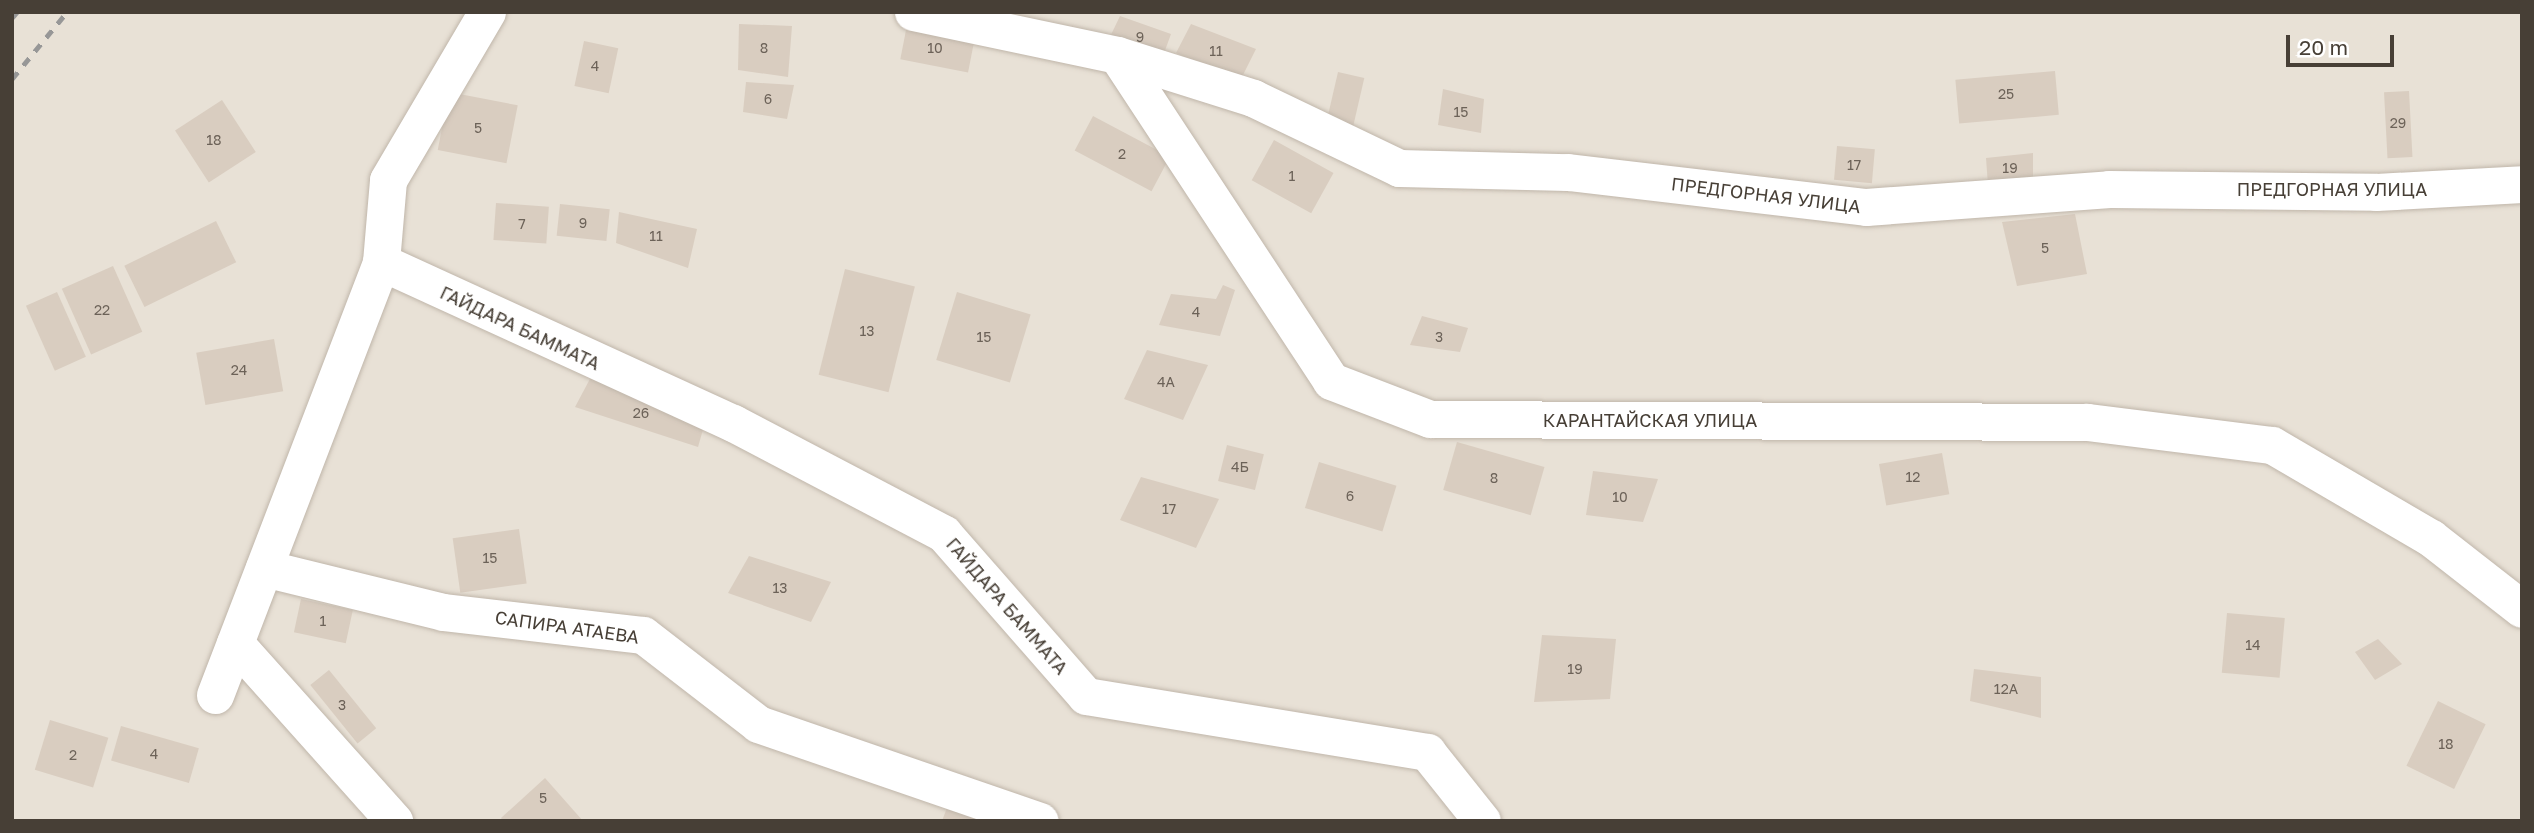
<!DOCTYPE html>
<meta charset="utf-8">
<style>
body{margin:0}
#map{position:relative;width:2534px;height:833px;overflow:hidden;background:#f4efe8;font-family:"Golos Text",sans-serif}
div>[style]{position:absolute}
.residential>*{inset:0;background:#e8e1d6;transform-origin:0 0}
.building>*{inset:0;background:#d9cdc0;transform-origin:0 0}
.roads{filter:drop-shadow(0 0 2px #c0b6aa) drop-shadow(0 0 2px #c0b6aa)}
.street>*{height:37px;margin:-18.5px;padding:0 18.5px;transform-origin:18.5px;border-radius:18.5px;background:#fff}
.rail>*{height:5px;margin-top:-2.5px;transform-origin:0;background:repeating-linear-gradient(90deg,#979797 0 9px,transparent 0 18px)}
span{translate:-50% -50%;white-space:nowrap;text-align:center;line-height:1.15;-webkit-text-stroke:5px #fff;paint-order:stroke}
.number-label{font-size:14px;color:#6c6258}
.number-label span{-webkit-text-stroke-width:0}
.street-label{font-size:18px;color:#473f36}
.frame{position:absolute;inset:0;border:14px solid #473f36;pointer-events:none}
.scale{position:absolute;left:2286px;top:35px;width:108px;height:32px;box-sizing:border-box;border:4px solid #473f36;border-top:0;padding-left:9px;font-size:21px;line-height:24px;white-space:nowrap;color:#473f36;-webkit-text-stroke:5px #fff;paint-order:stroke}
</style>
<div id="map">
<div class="residential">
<div style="left:12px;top:12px;width:2510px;height:809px"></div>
</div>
<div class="building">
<div style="clip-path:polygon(1120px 16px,1171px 34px,1163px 56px,1108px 41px)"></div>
<div style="clip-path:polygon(739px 24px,792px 26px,788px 77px,738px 70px)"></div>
<div style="clip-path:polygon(1191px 24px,1256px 49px,1240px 81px,1176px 53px)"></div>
<div style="left:907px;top:25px;width:69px;height:35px;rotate:11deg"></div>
<div style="left:584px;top:41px;width:35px;height:46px;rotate:12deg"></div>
<div style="left:2055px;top:71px;width:44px;height:100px;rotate:85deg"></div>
<div style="left:1338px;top:72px;width:27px;height:49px;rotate:13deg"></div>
<div style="clip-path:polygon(746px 82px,794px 85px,787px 119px,743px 112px)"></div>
<div style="clip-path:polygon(1443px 89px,1484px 99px,1481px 133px,1438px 125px)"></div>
<div style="left:2409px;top:91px;width:66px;height:25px;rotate:87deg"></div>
<div style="left:449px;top:92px;width:70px;height:59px;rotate:11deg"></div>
<div style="left:222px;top:100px;width:62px;height:56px;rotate:57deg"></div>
<div style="left:1093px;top:116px;width:87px;height:39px;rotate:28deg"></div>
<div style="left:1274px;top:140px;width:68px;height:46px;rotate:29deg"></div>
<div style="left:1837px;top:146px;width:38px;height:34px;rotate:5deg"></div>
<div style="clip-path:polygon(2033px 153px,2033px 178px,1988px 185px,1986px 158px)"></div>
<div style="left:496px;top:203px;width:53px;height:37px;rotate:4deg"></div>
<div style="left:560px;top:204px;width:50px;height:32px;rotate:6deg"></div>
<div style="clip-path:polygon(619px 212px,697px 229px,688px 268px,616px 243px)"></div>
<div style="clip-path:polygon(2075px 214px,2087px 274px,2017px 286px,2002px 222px)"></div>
<div style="left:216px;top:221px;width:46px;height:102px;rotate:64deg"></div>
<div style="left:113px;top:266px;width:72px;height:56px;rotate:66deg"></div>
<div style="left:845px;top:269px;width:72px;height:109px;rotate:14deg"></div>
<div style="clip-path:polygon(1223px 285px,1235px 290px,1220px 336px,1159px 325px,1171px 294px,1216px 299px)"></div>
<div style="left:57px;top:292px;width:71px;height:34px;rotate:66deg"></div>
<div style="left:957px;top:292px;width:77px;height:71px;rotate:17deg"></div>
<div style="clip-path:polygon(1422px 316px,1468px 328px,1460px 352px,1410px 345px)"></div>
<div style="left:274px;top:339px;width:53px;height:79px;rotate:80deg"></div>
<div style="clip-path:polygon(1147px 350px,1208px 365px,1183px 420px,1124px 399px)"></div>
<div style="clip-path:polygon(591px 377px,706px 419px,698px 447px,575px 407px)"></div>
<div style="left:1457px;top:442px;width:91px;height:50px;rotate:16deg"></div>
<div style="left:1227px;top:445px;width:38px;height:37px;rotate:14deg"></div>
<div style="left:1942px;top:453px;width:42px;height:64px;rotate:80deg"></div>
<div style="left:1319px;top:462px;width:81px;height:48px;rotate:17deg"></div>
<div style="clip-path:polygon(1593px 471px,1658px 479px,1643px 522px,1586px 515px)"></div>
<div style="clip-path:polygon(1141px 477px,1219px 499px,1196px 548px,1120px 520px)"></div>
<div style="left:519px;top:529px;width:55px;height:67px;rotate:82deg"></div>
<div style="clip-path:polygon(749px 556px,831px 582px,811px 622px,728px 593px)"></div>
<div style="left:301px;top:599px;width:53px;height:34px;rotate:12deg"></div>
<div style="left:2227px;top:613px;width:58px;height:60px;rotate:5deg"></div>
<div style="clip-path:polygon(1542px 635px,1616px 639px,1610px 699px,1534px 702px)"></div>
<div style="clip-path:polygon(2378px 639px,2402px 664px,2375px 680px,2355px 652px)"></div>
<div style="clip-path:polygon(1974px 669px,2041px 677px,2041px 718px,1970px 701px)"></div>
<div style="left:329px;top:670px;width:75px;height:24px;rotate:51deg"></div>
<div style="left:2438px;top:701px;width:53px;height:72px;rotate:26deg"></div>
<div style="left:50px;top:720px;width:61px;height:52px;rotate:17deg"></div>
<div style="left:121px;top:726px;width:81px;height:36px;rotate:16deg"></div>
<div style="clip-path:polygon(545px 778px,583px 821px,503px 821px,501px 818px)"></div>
<div style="clip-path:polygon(948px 805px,986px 821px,942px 821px)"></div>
</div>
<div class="roads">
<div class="street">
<div style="left:913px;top:12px;width:208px;rotate:11.9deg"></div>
<div style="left:1117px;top:55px;width:390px;rotate:56.7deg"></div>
<div style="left:1331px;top:381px;width:106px;rotate:21deg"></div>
<div style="left:1430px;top:419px;width:657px;rotate:0.26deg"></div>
<div style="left:2087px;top:422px;width:186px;rotate:7.1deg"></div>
<div style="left:2272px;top:445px;width:184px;rotate:30.3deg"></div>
<div style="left:2431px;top:538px;width:115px;rotate:38deg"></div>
<div style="left:1117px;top:55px;width:143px;rotate:17.5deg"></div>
<div style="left:1253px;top:98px;width:162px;rotate:25.6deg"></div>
<div style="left:1399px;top:168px;width:169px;rotate:1.4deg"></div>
<div style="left:1568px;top:172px;width:300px;rotate:6.7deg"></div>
<div style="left:1866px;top:207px;width:244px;rotate:-4.2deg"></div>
<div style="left:2109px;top:189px;width:267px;rotate:0.6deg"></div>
<div style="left:2376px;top:192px;width:146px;rotate:-3.1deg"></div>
<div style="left:381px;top:262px;width:387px;rotate:24.6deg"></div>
<div style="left:733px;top:423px;width:238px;rotate:27.7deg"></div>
<div style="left:944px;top:534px;width:215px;rotate:48.8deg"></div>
<div style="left:1086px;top:696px;width:346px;rotate:9.3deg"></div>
<div style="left:1427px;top:752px;width:88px;rotate:51.4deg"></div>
<div style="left:264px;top:568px;width:184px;rotate:13.8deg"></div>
<div style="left:443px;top:612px;width:201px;rotate:6.6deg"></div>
<div style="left:643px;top:635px;width:145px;rotate:37.7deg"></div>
<div style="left:758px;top:724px;width:298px;rotate:19deg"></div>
<div style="left:235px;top:643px;width:239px;rotate:48.2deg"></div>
<div style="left:215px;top:695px;width:464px;rotate:-69deg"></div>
<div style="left:381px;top:262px;width:82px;rotate:-85.1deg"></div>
<div style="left:388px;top:180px;width:195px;rotate:-59.5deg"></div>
</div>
</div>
<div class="rail">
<div style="left:12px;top:18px;width:8px;rotate:-50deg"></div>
<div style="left:12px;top:79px;width:87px;rotate:-50.6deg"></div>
</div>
<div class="number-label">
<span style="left:1140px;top:37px">9</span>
<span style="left:764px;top:48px">8</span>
<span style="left:935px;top:48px">10</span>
<span style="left:1216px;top:51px">11</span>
<span style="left:595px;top:66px">4</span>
<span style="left:2006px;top:94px">25</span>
<span style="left:768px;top:99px">6</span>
<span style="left:1461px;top:112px">15</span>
<span style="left:2398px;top:123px">29</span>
<span style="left:478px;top:128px">5</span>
<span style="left:214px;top:140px">18</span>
<span style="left:1122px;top:154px">2</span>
<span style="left:1854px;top:165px">17</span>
<span style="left:2010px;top:168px">19</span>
<span style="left:1292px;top:176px">1</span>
<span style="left:583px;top:223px">9</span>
<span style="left:522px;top:224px">7</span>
<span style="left:656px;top:236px">11</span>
<span style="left:2045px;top:248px">5</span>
<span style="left:102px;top:310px">22</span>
<span style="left:1196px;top:312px">4</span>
<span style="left:867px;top:331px">13</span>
<span style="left:984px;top:337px">15</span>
<span style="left:1439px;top:337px">3</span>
<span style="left:239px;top:370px">24</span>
<span style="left:1166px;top:382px">4А</span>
<span style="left:641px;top:413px">26</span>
<span style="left:1240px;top:467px">4Б</span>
<span style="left:1913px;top:477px">12</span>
<span style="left:1494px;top:478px">8</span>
<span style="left:1350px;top:496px">6</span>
<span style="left:1620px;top:497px">10</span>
<span style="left:1169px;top:509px">17</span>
<span style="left:490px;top:558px">15</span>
<span style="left:780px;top:588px">13</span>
<span style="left:323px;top:621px">1</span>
<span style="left:2253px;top:645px">14</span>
<span style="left:1575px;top:669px">19</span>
<span style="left:2006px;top:689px">12А</span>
<span style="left:342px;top:705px">3</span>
<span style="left:2446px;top:744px">18</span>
<span style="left:154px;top:754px">4</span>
<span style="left:73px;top:755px">2</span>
<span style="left:543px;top:798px">5</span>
</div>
<div class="street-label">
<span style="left:2332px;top:189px">ПРЕДГОРНАЯ УЛИЦА</span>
<span style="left:1766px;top:195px;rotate:7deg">ПРЕДГОРНАЯ УЛИЦА</span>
<span style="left:520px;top:328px;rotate:25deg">ГАЙДАРА БАММАТА</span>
<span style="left:1650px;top:420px">КАРАНТАЙСКАЯ УЛИЦА</span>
<span style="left:1007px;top:606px;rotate:49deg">ГАЙДАРА БАММАТА</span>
<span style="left:567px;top:627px;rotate:8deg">САПИРА АТАЕВА</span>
</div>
<div class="frame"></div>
<div class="scale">20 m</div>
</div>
